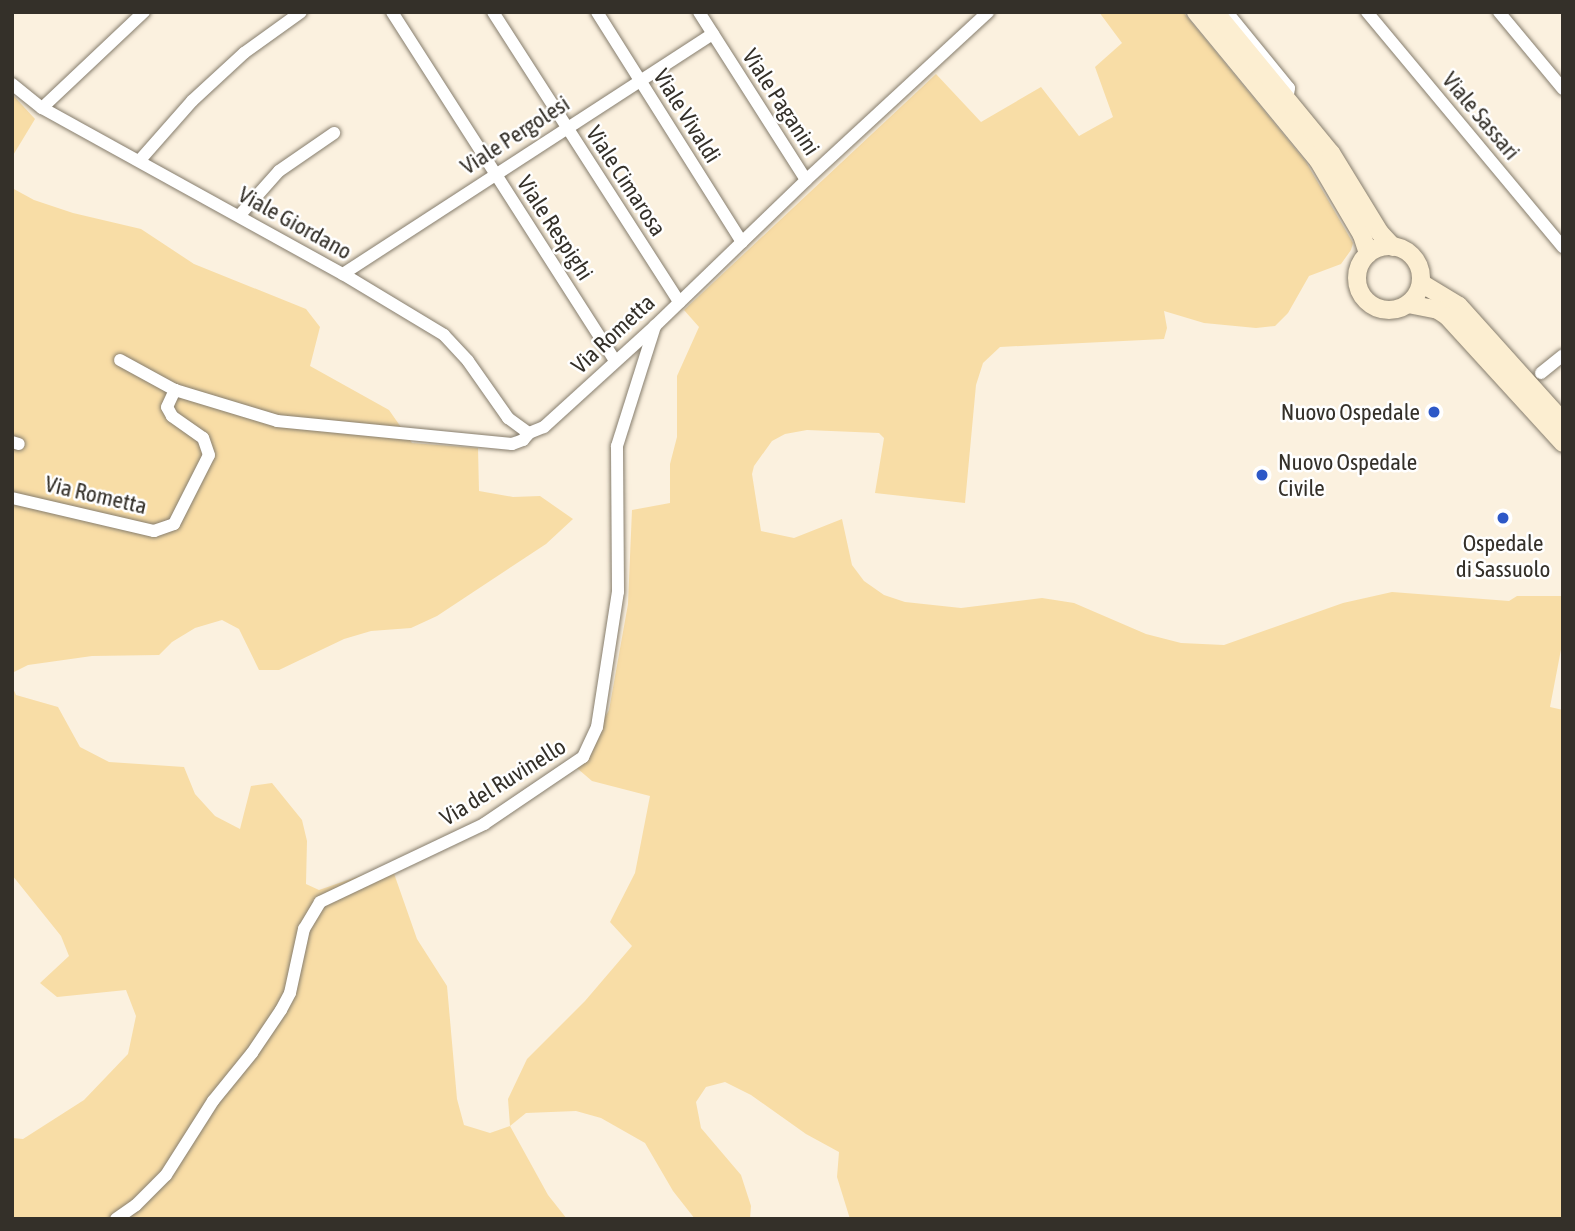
<!DOCTYPE html>
<style>
body{margin:0}
#map{position:relative;width:1575px;height:1231px;overflow:hidden;background:#fbf1df;font-family:"Asap Condensed",sans-serif}
div>[style]{position:absolute}
.green>*{inset:0;background:#f8dda6}
.roads{filter:drop-shadow(0 0 2px #867d6d) drop-shadow(0 0 2px #867d6d)}
.minor>*{height:12px;margin:-6px;padding:0 6px;transform-origin:6px;border-radius:6px;background:#fff}
.secondary>*{height:18px;margin:-9px;padding:0 9px;transform-origin:9px;border-radius:9px;background:#fceed1}
.secondary>.ring{margin:-9px;padding:0;box-sizing:content-box;background:none;border:18px solid #fceed1;border-radius:50%}
.dots>*{width:19px;height:19px;translate:-50% -50%;box-sizing:border-box;border:4px solid #fff;border-radius:50%}
span{translate:-50% -50%;white-space:nowrap;text-align:center;line-height:1.15;-webkit-text-stroke:5px #fff;paint-order:stroke}
.street-label{font-size:23px;color:#343029}
.poi-label{font-size:23px;color:#343029}
.right{translate:-100% -50%;text-align:right}
.left{translate:0 -50%;text-align:left}
.frame{position:absolute;inset:0;border:14px solid #343029;pointer-events:none}
</style>
<div id="map">
<div class="green">
<div style="clip-path:polygon(1099px 12px,1183px 12px,1306px 162px,1353px 243px,1351px 250px,1341px 264px,1309px 276px,1288px 313px,1275px 326px,1256px 328px,1204px 323px,1164px 311px,1167px 328px,1164px 339px,1000px 347px,983px 363px,976px 385px,965px 503px,875px 493px,884px 438px,879px 433px,807px 430px,785px 434px,772px 441px,754px 466px,752px 474px,761px 531px,794px 538px,842px 519px,852px 565px,864px 581px,884px 595px,905px 602px,961px 608px,1042px 598px,1074px 603px,1146px 634px,1181px 643px,1224px 645px,1343px 603px,1392px 592px,1509px 601px,1517px 596px,1563px 596px,1563px 639px,1550px 707px,1563px 710px,1563px 1219px,850px 1219px,837px 1177px,839px 1152px,806px 1134px,751px 1095px,725px 1082px,706px 1087px,696px 1102px,701px 1128px,741px 1175px,751px 1206px,750px 1219px,695px 1219px,673px 1191px,645px 1143px,601px 1118px,576px 1111px,526px 1113px,510px 1126px,548px 1195px,567px 1219px,12px 1219px,12px 1138px,23px 1139px,84px 1100px,128px 1054px,136px 1016px,126px 990px,57px 997px,40px 983px,69px 956px,61px 936px,12px 875px,12px 686px,16px 695px,58px 707px,80px 747px,109px 762px,184px 767px,195px 794px,215px 816px,240px 829px,251px 786px,272px 783px,302px 820px,307px 841px,306px 884px,319px 890px,391px 865px,417px 939px,447px 986px,457px 1099px,464px 1125px,490px 1133px,510px 1126px,508px 1099px,527px 1059px,585px 1001px,632px 946px,610px 922px,635px 873px,650px 796px,592px 781px,571px 763px,587px 750px,609px 710px,628px 604px,632px 510px,670px 503px,670px 464px,677px 437px,677px 376px,699px 327px,684px 310px,936px 74px,981px 122px,1041px 87px,1079px 136px,1113px 117px,1095px 67px,1122px 43px)"></div>
<div style="clip-path:polygon(12px 94px,35px 119px,12px 157px)"></div>
<div style="clip-path:polygon(12px 188px,34px 200px,73px 213px,141px 229px,194px 264px,306px 309px,320px 327px,310px 366px,389px 410px,412px 443px,478px 448px,479px 491px,513px 497px,540px 496px,573px 519px,546px 544px,437px 616px,411px 628px,371px 631px,344px 639px,279px 670px,259px 670px,239px 629px,222px 620px,195px 628px,172px 642px,159px 655px,92px 656px,28px 665px,12px 673px)"></div>
</div>
<div class="roads">
<div class="minor">
<div style="left:392px;top:12px;width:414px;rotate:57.4deg"></div>
<div style="left:493px;top:12px;width:345px;rotate:57.3deg"></div>
<div style="left:597px;top:12px;width:272px;rotate:57.8deg"></div>
<div style="left:699px;top:12px;width:199px;rotate:57.5deg"></div>
<div style="left:1227px;top:12px;width:98px;rotate:50.8deg"></div>
<div style="left:1289px;top:88px;width:12px;rotate:99deg"></div>
<div style="left:1367px;top:12px;width:306px;rotate:50.2deg"></div>
<div style="left:1499px;top:12px;width:100px;rotate:50.3deg"></div>
<div style="left:12px;top:84px;width:38px;rotate:39deg"></div>
<div style="left:42px;top:108px;width:344px;rotate:28.9deg"></div>
<div style="left:343px;top:274px;width:118px;rotate:31.1deg"></div>
<div style="left:444px;top:335px;width:35px;rotate:47deg"></div>
<div style="left:468px;top:361px;width:70px;rotate:54.9deg"></div>
<div style="left:508px;top:418px;width:26px;rotate:36deg"></div>
<div style="left:42px;top:108px;width:140px;rotate:-43.3deg"></div>
<div style="left:140px;top:160px;width:79px;rotate:-48.6deg"></div>
<div style="left:192px;top:101px;width:71px;rotate:-42.7deg"></div>
<div style="left:244px;top:53px;width:70px;rotate:-35.7deg"></div>
<div style="left:239px;top:216px;width:60px;rotate:-48.4deg"></div>
<div style="left:279px;top:171px;width:67px;rotate:-34.6deg"></div>
<div style="left:343px;top:274px;width:441px;rotate:-33deg"></div>
<div style="left:120px;top:360px;width:63px;rotate:28.6deg"></div>
<div style="left:175px;top:390px;width:107px;rotate:16.9deg"></div>
<div style="left:277px;top:421px;width:236px;rotate:5.6deg"></div>
<div style="left:512px;top:444px;width:12px;rotate:-20deg"></div>
<div style="left:523px;top:440px;width:9px;rotate:-49deg"></div>
<div style="left:529px;top:433px;width:16px;rotate:-22deg"></div>
<div style="left:544px;top:427px;width:150px;rotate:-42.3deg"></div>
<div style="left:655px;top:326px;width:210px;rotate:-44deg"></div>
<div style="left:806px;top:180px;width:248px;rotate:-42.7deg"></div>
<div style="left:1541px;top:373px;width:28px;rotate:-39deg"></div>
<div style="left:12px;top:442px;width:7px;rotate:16deg"></div>
<div style="left:12px;top:498px;width:146px;rotate:13.1deg"></div>
<div style="left:154px;top:531px;width:21px;rotate:-19deg"></div>
<div style="left:174px;top:524px;width:77px;rotate:-63.1deg"></div>
<div style="left:209px;top:455px;width:18px;rotate:-109deg"></div>
<div style="left:203px;top:438px;width:38px;rotate:-145deg"></div>
<div style="left:172px;top:416px;width:10px;rotate:-119deg"></div>
<div style="left:167px;top:407px;width:19px;rotate:-65deg"></div>
<div style="left:116px;top:1219px;width:24px;rotate:-35deg"></div>
<div style="left:136px;top:1205px;width:42px;rotate:-45deg"></div>
<div style="left:166px;top:1175px;width:88px;rotate:-57.6deg"></div>
<div style="left:213px;top:1101px;width:62px;rotate:-50.9deg"></div>
<div style="left:252px;top:1053px;width:52px;rotate:-56deg"></div>
<div style="left:281px;top:1010px;width:19px;rotate:-62deg"></div>
<div style="left:290px;top:993px;width:66px;rotate:-77.7deg"></div>
<div style="left:304px;top:929px;width:31px;rotate:-59deg"></div>
<div style="left:320px;top:902px;width:182px;rotate:-25.4deg"></div>
<div style="left:484px;top:824px;width:120px;rotate:-34.1deg"></div>
<div style="left:583px;top:757px;width:33px;rotate:-65deg"></div>
<div style="left:597px;top:727px;width:137px;rotate:-81.2deg"></div>
<div style="left:618px;top:592px;width:146px;rotate:-90.4deg"></div>
<div style="left:617px;top:446px;width:126px;rotate:-72.4deg"></div>
</div>
<div class="secondary">
<div style="left:1196px;top:12px;width:192px;rotate:50.5deg"></div>
<div style="left:1318px;top:160px;width:87px;rotate:59.6deg"></div>
<div style="left:1362px;top:235px;width:20px;rotate:72deg"></div>
<div style="left:1215px;top:12px;width:183px;rotate:50.6deg"></div>
<div style="left:1331px;top:153px;width:94px;rotate:58.5deg"></div>
<div style="left:1380px;top:233px;width:19px;rotate:47deg"></div>
<div class="ring" style="left:1357px;top:246px;width:46px;height:46px"></div>
<div style="left:1421px;top:283px;width:44px;rotate:31.2deg"></div>
<div style="left:1459px;top:306px;width:156px;rotate:48.1deg"></div>
<div style="left:1408px;top:304px;width:31px;rotate:11deg"></div>
<div style="left:1438px;top:310px;width:11px;rotate:34deg"></div>
<div style="left:1447px;top:316px;width:172px;rotate:47.6deg"></div>
</div>
</div>
<div class="dots">
<div style="left:1434px;top:412px;background:#2d58c7"></div>
<div style="left:1262px;top:475px;background:#2d58c7"></div>
<div style="left:1503px;top:518px;background:#2d58c7"></div>
</div>
<div class="street-label">
<span style="left:781px;top:102px;rotate:57deg">Viale Paganini</span>
<span style="left:687px;top:116px;rotate:58deg">Viale Vivaldi</span>
<span style="left:1481px;top:116px;rotate:50deg">Viale Sassari</span>
<span style="left:515px;top:135px;rotate:-33deg">Viale Pergolesi</span>
<span style="left:626px;top:181px;rotate:57deg">Viale Cimarosa</span>
<span style="left:295px;top:223px;rotate:29deg">Viale Giordano</span>
<span style="left:555px;top:228px;rotate:57deg">Viale Respighi</span>
<span style="left:613px;top:334px;rotate:-43deg">Via Rometta</span>
<span style="left:96px;top:495px;rotate:13deg">Via Rometta</span>
<span style="left:503px;top:782px;rotate:-32deg">Via del Ruvinello</span>
</div>
<div class="poi-label">
<span class="right" style="left:1420px;top:412px">Nuovo Ospedale</span>
<span class="left" style="left:1278px;top:475px">Nuovo Ospedale<br>Civile</span>
<span style="left:1503px;top:556px">Ospedale<br>di Sassuolo</span>
</div>
<div class="frame"></div>
</div>
